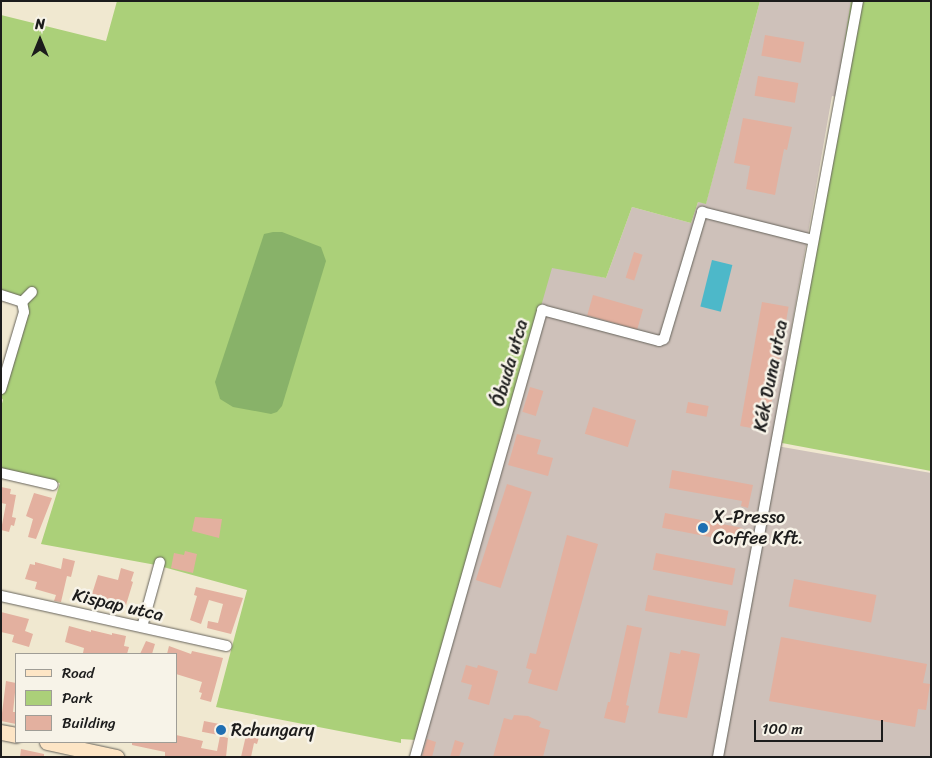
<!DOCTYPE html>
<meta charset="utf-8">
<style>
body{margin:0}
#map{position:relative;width:932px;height:758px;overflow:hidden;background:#f0e8d0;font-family:Sriracha,sans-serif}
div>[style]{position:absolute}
.industrial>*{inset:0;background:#cec1ba}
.green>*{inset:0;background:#abd079}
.forest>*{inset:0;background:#88b269}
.water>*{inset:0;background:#4db8c9;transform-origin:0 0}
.building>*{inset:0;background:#e3b09f;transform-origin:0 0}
.roads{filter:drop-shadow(0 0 1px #66635b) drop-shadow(0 0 1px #66635b)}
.street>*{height:10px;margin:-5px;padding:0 5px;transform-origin:5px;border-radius:5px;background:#fff}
.secondary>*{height:15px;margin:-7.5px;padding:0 7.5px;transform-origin:7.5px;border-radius:7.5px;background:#fde5c5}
.dots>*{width:14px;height:14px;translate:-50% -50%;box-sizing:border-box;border:2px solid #f7f3e8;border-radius:50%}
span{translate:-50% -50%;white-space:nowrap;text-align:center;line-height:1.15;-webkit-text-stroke:5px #f7f3e8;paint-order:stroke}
.street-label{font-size:18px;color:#1c1c1c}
.poi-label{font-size:18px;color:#1c1c1c}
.left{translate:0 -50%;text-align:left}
.frame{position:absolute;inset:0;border:2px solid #1c1c1c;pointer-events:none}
.legend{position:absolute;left:15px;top:653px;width:162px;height:90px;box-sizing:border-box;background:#f7f3e8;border:1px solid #9f9d96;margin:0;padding:6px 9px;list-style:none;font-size:15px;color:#1c1c1c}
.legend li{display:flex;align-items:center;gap:10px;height:25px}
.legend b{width:25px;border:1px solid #9f9d96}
.north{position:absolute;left:15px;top:15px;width:50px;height:50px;-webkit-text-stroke:4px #f7f3e8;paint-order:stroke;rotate:0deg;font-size:14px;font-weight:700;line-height:20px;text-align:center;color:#1c1c1c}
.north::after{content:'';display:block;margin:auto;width:18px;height:22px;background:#1c1c1c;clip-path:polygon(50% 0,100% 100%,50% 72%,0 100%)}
.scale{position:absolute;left:754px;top:720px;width:129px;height:22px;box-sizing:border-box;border:2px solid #1c1c1c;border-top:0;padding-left:6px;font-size:15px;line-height:18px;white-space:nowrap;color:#1c1c1c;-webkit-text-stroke:4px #f7f3e8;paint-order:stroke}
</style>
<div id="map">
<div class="industrial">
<div style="clip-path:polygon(760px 1px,931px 1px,931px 115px,832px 96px,771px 445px,931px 473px,931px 757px,420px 757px,549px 265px,606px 278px,632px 207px,691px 223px,698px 202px,706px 203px)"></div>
</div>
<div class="green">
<div style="clip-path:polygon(117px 1px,760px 1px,706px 204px,698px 202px,691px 223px,632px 207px,606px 278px,552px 268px,453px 613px,447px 626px,416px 740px,401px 739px,401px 743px,216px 707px,247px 590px,156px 565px,41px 544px,60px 483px,1px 470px,1px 407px,3px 400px,1px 397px,28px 308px,1px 292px,1px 15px,106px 41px)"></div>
<div style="clip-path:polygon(851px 1px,931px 1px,931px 471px,782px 443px)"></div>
</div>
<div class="forest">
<div style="clip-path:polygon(273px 232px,282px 232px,321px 247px,326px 261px,282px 406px,277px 412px,271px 414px,233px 407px,220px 399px,215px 382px,264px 234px)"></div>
</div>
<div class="water">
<div style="left:712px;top:260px;width:21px;height:48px;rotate:14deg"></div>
</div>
<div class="building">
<div style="left:765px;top:35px;width:40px;height:21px;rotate:10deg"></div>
<div style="left:758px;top:76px;width:41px;height:20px;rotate:10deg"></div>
<div style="clip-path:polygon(743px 118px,792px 127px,787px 150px,784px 149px,775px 195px,746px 189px,750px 166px,734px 163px)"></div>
<div style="left:634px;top:252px;width:9px;height:27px;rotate:18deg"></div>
<div style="left:593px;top:295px;width:52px;height:21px;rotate:16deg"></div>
<div style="left:762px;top:302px;width:27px;height:126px;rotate:10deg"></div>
<div style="left:530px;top:387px;width:14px;height:26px;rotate:17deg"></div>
<div style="left:688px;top:402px;width:21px;height:11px;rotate:11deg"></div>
<div style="left:593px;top:407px;width:45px;height:28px;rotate:17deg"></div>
<div style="clip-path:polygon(517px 434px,541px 440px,537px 454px,553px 458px,548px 476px,508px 465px)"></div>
<div style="clip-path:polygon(672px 470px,753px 485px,748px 508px,741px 506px,742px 501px,669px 488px)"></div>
<div style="left:507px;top:484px;width:26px;height:101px;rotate:18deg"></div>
<div style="clip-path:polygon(1px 487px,11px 489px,10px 494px,16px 495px,12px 517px,16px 518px,14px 526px,11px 525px,9px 532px,1px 530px,6px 504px,1px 503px)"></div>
<div style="clip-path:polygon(34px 493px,52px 498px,36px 539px,28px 537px,33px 519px,26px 516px)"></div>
<div style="left:665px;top:513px;width:79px;height:15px;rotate:11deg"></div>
<div style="clip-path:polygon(195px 517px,222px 519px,219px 538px,192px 531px)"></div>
<div style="clip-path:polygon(567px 535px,598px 544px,557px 691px,528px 683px,532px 670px,526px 668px,530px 653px,536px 654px)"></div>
<div style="clip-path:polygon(185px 551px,197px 554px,193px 573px,171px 568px,174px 553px,184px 555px)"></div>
<div style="left:656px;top:553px;width:81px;height:17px;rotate:11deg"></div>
<div style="clip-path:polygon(63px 558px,75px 561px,71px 577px,67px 576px,61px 602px,54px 601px,56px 595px,35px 589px,37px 582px,25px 579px,30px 564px,35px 565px,35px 562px,61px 569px)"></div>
<div style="clip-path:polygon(121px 568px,134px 572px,131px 581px,133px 582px,126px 605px,124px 604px,122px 611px,97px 604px,99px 596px,92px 594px,98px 575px,118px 580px)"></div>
<div style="left:794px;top:579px;width:84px;height:28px;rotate:11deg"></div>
<div style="clip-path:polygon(196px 587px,243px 598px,231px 634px,207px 628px,208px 621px,218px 623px,223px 604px,209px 600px,201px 624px,190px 620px,197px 596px,194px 595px)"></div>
<div style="left:648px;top:595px;width:82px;height:16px;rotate:11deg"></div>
<div style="clip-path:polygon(1px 612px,29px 619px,25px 631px,33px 634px,29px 647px,12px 642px,14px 635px,1px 632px)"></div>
<div style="clip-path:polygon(627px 625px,642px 628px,626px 705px,629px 706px,625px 723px,604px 718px,608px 702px,610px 702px)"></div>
<div style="clip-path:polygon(69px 626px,91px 632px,91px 630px,112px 635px,112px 633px,126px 636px,124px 646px,129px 647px,127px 654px,83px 653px,84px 648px,65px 642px)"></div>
<div style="clip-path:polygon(781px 637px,927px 664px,923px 683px,930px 684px,926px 710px,918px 709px,915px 727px,769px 701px)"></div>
<div style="clip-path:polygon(146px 641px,155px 644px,152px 654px,140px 654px)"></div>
<div style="clip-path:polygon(169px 646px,191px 654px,192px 651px,223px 658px,211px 702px,200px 699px,202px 693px,199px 692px,202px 682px,176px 674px,176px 654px,167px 654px)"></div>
<div style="clip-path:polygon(681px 650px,700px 654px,687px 718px,658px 713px,670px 652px,680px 654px)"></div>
<div style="clip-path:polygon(466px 665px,477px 668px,478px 665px,498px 671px,489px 705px,468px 699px,472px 685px,461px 682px)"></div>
<div style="clip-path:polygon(6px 681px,16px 683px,13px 712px,16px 712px,16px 724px,1px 721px)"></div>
<div style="clip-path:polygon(514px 715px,528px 716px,541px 722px,539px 727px,550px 730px,543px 757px,493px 757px,504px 718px,512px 720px)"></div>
<div style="left:204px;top:721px;width:21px;height:11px;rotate:11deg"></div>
<div style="clip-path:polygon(247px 731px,260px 734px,257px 744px,254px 743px,251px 757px,241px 757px)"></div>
<div style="clip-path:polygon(176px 735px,203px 741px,201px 748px,217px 751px,220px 736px,228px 738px,226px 757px,169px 757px,165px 756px,165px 752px,132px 745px,132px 742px,176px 742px)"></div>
<div style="clip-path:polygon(427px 739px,436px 742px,432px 757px,422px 757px)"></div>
<div style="clip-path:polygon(455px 740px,464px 743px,459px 757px,450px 757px)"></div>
<div style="clip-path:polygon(21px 749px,44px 754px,44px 757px,20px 757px)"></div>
</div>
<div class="roads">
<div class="street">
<div style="left:1px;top:295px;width:22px;rotate:18deg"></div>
<div style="left:22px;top:302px;width:14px;rotate:-45deg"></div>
<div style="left:1px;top:389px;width:80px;rotate:-73.4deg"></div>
<div style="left:24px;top:312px;width:10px;rotate:-101deg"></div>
<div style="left:1px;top:473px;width:53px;rotate:13deg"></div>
<div style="left:1px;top:596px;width:231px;rotate:12.5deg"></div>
<div style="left:142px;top:627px;width:67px;rotate:-74.5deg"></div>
<div style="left:415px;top:757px;width:465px;rotate:-74.1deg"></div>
<div style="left:542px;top:310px;width:121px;rotate:14.8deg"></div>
<div style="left:659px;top:341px;width:5px;rotate:-22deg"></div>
<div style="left:664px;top:339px;width:133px;rotate:-73.3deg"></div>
<div style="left:702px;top:212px;width:114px;rotate:14.2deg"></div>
<div style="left:718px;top:757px;width:769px;rotate:-79.51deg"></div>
</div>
<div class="secondary">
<div style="left:1px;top:732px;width:15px;rotate:11deg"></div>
<div style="left:47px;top:742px;width:71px;rotate:12.3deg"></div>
</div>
</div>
<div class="dots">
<div style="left:703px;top:528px;background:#1f6fb2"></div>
<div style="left:221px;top:730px;background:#1f6fb2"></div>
</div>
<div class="street-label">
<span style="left:510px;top:363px;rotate:-74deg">Óbuda utca</span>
<span style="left:771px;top:376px;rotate:-79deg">Kék Duna utca</span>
<span style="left:118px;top:605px;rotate:13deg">Kispap utca</span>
</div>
<div class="poi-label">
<span class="left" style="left:713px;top:528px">X-Presso<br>Coffee Kft.</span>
<span class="left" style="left:231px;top:730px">Rchungary</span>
</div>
<div class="frame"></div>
<ul class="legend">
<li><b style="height:6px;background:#fde5c5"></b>Road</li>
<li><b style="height:14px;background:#abd079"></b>Park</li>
<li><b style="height:14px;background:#e3b09f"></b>Building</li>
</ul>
<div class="north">N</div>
<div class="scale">100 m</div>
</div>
